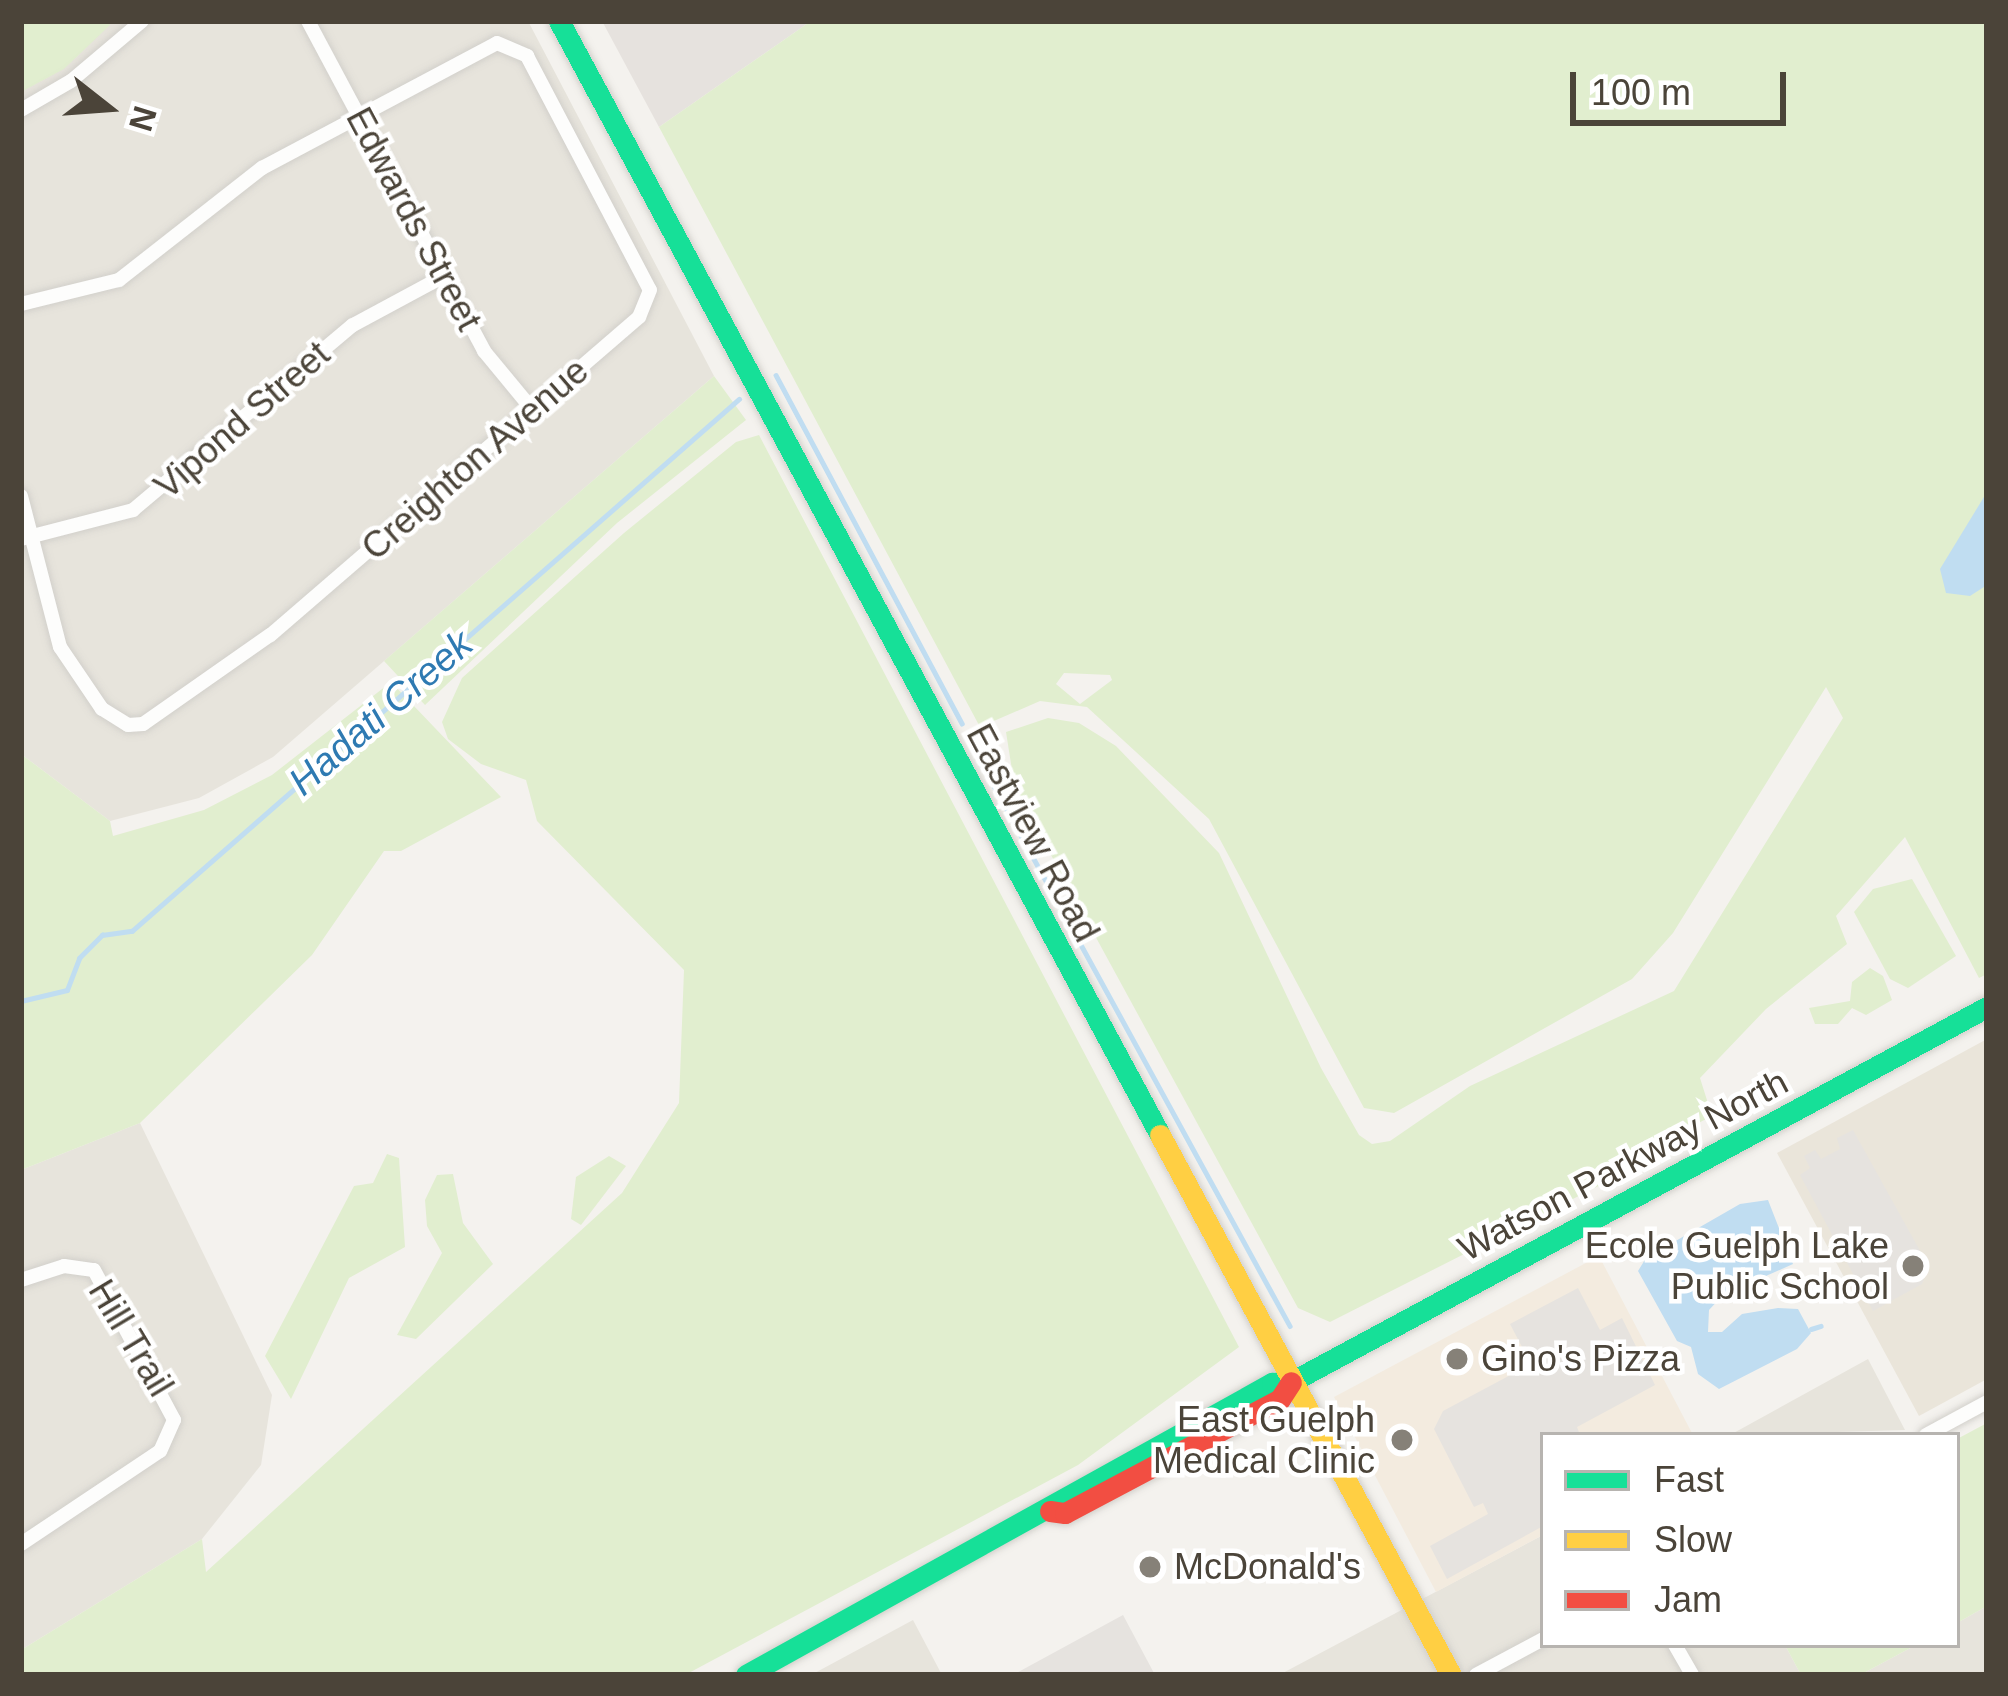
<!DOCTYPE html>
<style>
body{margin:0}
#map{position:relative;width:2008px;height:1696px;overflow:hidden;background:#f4f2ee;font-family:Arial,sans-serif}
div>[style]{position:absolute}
.residential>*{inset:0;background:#e7e4dc}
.commercial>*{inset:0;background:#f3ebdf}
.industrial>*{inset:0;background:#e6e2de}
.education>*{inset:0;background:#eae5da}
.green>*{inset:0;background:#e1eecf}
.parking>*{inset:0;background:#e6e3df}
.water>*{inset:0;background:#c0ddf1}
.stream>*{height:4.5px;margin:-2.25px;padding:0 2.25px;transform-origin:2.25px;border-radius:2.25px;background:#c0ddf1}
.roads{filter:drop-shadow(0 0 3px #d2d0cb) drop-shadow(0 0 3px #d2d0cb)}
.street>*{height:14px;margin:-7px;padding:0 7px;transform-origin:7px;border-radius:7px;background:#fdfdfc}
.fast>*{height:21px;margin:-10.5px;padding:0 10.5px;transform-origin:10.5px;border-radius:10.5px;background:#16e098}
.slow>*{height:21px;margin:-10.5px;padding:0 10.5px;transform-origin:10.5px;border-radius:10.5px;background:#ffcf43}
.jam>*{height:21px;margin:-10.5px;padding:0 10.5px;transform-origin:10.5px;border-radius:10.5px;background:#f24e42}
.dots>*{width:33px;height:33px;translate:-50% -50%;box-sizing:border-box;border:6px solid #fff;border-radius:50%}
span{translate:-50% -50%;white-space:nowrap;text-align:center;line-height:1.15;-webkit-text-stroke:9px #fff;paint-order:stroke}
.street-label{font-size:36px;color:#4b4439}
.poi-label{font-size:36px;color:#4b4439}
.right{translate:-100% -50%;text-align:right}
.left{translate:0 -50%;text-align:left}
.water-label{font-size:39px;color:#2e7ab2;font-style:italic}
.frame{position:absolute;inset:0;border:24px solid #4b4439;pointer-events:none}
.legend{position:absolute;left:1540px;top:1432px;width:420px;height:216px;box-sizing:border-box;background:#fff;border:3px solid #b7b4b0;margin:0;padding:15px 21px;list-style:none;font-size:36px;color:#4b4439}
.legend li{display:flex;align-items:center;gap:24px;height:60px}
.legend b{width:60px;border:3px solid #b7b4b0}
.north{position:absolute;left:48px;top:48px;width:120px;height:120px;-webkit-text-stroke:9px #fff;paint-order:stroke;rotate:107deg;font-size:33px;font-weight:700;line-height:48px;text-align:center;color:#4b4439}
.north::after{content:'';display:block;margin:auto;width:42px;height:54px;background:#4b4439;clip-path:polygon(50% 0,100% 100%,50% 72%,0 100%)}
.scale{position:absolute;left:1570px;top:72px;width:216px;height:54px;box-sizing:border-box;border:6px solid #4b4439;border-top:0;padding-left:15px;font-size:36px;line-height:42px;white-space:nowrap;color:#4b4439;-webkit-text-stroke:9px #fff;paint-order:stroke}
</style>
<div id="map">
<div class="residential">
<div style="clip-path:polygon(21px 21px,528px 21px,714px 376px,273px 757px,199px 798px,110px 821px,21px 754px)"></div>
<div style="clip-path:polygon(140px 1123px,272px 1395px,261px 1465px,202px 1539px,21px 1650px,21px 1170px)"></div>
<div style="clip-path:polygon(1868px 1359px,1905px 1430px,1730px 1435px)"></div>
<div style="clip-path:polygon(1543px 1535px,1543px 1645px,1785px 1645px,1801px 1675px,1279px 1675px)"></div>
<div style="clip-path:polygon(1987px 1606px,1987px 1675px,1860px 1675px,1916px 1645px,1957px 1645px,1957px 1623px)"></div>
<div style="clip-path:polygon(913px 1620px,942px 1675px,811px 1675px)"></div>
</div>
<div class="commercial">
<div style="clip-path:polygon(1599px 1256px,1693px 1435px,1543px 1435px,1543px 1535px,1436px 1592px,1334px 1397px)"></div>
</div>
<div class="industrial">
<div style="clip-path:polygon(602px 21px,811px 21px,659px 127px)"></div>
</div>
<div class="education">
<div style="clip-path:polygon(1987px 1039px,1987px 1379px,1919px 1416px,1777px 1153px)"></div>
</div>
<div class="green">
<div style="clip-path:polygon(21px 21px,107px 21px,110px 25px,64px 69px,21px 92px)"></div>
<div style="clip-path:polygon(evenodd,811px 21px,1987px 21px,1987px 974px,1979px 978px,1905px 837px,1836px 916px,1847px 944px,1766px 1009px,1700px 1078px,1712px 1116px,1648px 1149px,1630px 1170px,1330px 1322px,1298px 1308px,1015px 789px,1006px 732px,1048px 718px,1079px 723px,1116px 746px,1219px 853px,1321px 1068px,1359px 1135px,1372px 1144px,1390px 1141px,1470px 1086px,1674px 991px,1843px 718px,1826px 687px,1673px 933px,1632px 979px,1394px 1113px,1364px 1108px,1209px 819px,1087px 707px,1040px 701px,980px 727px,659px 127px,811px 21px,1064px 673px,1110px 675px,1112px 680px,1080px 704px,1056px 684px,1064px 673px)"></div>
<div style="clip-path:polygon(714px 376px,746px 420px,617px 523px,425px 705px,384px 661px)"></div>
<div style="clip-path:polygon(759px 435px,1239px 1347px,1078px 1465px,685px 1675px,21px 1675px,21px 1650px,202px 1539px,206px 1572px,622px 1193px,679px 1103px,684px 970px,537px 821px,526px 780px,481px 764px,448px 739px,442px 722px,462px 678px,624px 533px,736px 442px)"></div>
<div style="clip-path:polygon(391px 682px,501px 797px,401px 851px,384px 851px,312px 955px,140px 1123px,21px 1170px,21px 754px,110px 821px,113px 836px,204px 810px,272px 775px)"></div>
<div style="clip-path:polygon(1912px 879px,1956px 956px,1908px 988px,1890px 979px,1854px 912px,1873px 889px)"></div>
<div style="clip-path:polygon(1870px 968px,1883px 976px,1892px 1000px,1866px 1015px,1852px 1008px,1838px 1024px,1815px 1024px,1809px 1008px,1850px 1001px,1852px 982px)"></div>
<div style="clip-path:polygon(387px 1154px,399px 1158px,405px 1247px,349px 1278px,291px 1399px,265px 1356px,354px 1186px,373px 1183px)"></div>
<div style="clip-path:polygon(609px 1156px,626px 1166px,581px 1225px,571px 1219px,576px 1177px)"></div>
<div style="clip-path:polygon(453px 1174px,463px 1223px,493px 1264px,416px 1339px,397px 1335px,442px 1253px,427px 1226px,425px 1200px,437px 1175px)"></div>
<div style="clip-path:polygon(1987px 1423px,1987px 1606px,1957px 1623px,1957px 1439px)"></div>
<div style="clip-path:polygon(1785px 1645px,1916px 1645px,1860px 1675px,1801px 1675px)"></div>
</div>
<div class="parking">
<div style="clip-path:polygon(1853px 1130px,1929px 1267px,1922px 1284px,1873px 1311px,1800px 1175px,1810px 1168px,1804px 1156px,1815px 1150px,1821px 1159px,1840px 1149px,1837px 1138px)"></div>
<div style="clip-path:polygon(1578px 1288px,1600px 1330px,1622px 1318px,1655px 1385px,1577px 1427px,1580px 1435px,1543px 1435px,1543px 1526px,1447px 1579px,1430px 1546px,1488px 1514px,1483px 1503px,1474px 1507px,1434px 1429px,1443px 1411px,1531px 1364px,1510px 1324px)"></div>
<div style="clip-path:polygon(1123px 1615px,1155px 1675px,1013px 1675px)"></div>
</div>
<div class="water">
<div style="clip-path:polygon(1987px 492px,1987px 585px,1970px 596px,1946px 593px,1940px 569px)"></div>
<div style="clip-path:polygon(1768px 1200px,1793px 1264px,1723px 1295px,1709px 1310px,1708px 1332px,1722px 1332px,1742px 1314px,1778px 1308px,1798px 1309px,1811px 1333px,1797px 1349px,1719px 1389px,1698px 1374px,1691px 1347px,1677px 1341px,1638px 1271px,1646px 1258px,1740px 1204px)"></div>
</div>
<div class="stream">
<div style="left:776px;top:375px;width:395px;rotate:61.9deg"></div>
<div style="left:977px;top:755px;width:651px;rotate:61.27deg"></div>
<div style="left:21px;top:1001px;width:47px;rotate:-13.4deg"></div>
<div style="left:67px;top:990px;width:34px;rotate:-69deg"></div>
<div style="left:79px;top:958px;width:33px;rotate:-45deg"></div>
<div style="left:102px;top:935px;width:30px;rotate:-8deg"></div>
<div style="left:132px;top:931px;width:807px;rotate:-41.23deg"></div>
<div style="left:1811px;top:1329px;width:10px;rotate:-17deg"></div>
</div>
<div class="roads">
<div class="street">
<div style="left:308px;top:21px;width:374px;rotate:61.9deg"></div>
<div style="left:484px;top:351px;width:75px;rotate:50.4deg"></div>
<div style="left:21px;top:110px;width:58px;rotate:-30.1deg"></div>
<div style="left:71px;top:81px;width:93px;rotate:-40.2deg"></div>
<div style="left:21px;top:304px;width:101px;rotate:-13.8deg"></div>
<div style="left:119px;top:280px;width:182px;rotate:-38.1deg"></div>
<div style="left:262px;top:168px;width:266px;rotate:-28deg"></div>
<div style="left:497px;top:43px;width:33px;rotate:23deg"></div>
<div style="left:527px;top:56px;width:264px;rotate:62.3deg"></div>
<div style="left:650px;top:290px;width:29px;rotate:112deg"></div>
<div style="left:639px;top:317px;width:487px;rotate:139.2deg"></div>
<div style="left:270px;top:635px;width:155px;rotate:145deg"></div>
<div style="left:143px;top:724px;width:15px;rotate:176deg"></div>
<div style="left:128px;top:725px;width:31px;rotate:-148deg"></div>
<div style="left:102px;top:709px;width:75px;rotate:-124.1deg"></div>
<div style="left:60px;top:647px;width:156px;rotate:-104.5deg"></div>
<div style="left:21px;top:539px;width:116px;rotate:-14.5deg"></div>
<div style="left:133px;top:510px;width:287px;rotate:-40.1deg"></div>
<div style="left:353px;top:325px;width:103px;rotate:-28.3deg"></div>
<div style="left:21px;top:1280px;width:45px;rotate:-18deg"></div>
<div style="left:64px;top:1266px;width:30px;rotate:8deg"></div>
<div style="left:94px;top:1270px;width:170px;rotate:61.9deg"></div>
<div style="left:174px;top:1420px;width:34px;rotate:114deg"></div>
<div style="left:160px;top:1451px;width:167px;rotate:146.2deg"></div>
<div style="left:1926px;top:1435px;width:69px;rotate:-28.4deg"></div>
<div style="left:1675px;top:1645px;width:34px;rotate:60deg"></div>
<div style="left:1476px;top:1675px;width:76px;rotate:-28.2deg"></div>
</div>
<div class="fast">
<div style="left:559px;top:21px;width:1266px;rotate:61.65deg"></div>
<div style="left:746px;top:1675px;width:602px;rotate:-29.04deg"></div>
<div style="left:1272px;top:1383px;width:19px;rotate:-3deg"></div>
<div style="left:1291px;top:1382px;width:791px;rotate:-28.32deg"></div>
</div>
<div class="slow">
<div style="left:1160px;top:1135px;width:613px;rotate:61.68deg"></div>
</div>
<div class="jam">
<div style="left:1050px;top:1511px;width:15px;rotate:8deg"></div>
<div style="left:1065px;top:1513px;width:243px;rotate:-27.9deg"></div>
<div style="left:1280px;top:1399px;width:20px;rotate:-57deg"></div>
</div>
</div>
<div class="dots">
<div style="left:1913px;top:1266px;background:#868178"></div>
<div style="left:1457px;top:1359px;background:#868178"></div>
<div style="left:1402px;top:1440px;background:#868178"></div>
<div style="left:1150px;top:1567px;background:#868178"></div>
</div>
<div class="street-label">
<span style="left:414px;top:219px;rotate:62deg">Edwards Street</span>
<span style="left:242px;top:420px;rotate:-41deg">Vipond Street</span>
<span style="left:475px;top:459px;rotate:-41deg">Creighton Avenue</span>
<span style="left:1033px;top:833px;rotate:62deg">Eastview Road</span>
<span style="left:1623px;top:1165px;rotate:-28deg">Watson Parkway North</span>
<span style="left:131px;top:1338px;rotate:59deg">Hill Trail</span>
</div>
<div class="poi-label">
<span class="right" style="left:1889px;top:1266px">Ecole Guelph Lake<br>Public School</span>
<span class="left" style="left:1481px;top:1359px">Gino's Pizza</span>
<span class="right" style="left:1375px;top:1440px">East Guelph<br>Medical Clinic</span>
<span class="left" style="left:1174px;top:1567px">McDonald's</span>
</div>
<div class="water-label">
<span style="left:381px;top:713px;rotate:-41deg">Hadati Creek</span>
</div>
<div class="frame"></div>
<ul class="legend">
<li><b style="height:15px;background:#16e098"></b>Fast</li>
<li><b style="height:15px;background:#ffcf43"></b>Slow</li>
<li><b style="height:15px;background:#f24e42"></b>Jam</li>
</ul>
<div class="north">N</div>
<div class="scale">100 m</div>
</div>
